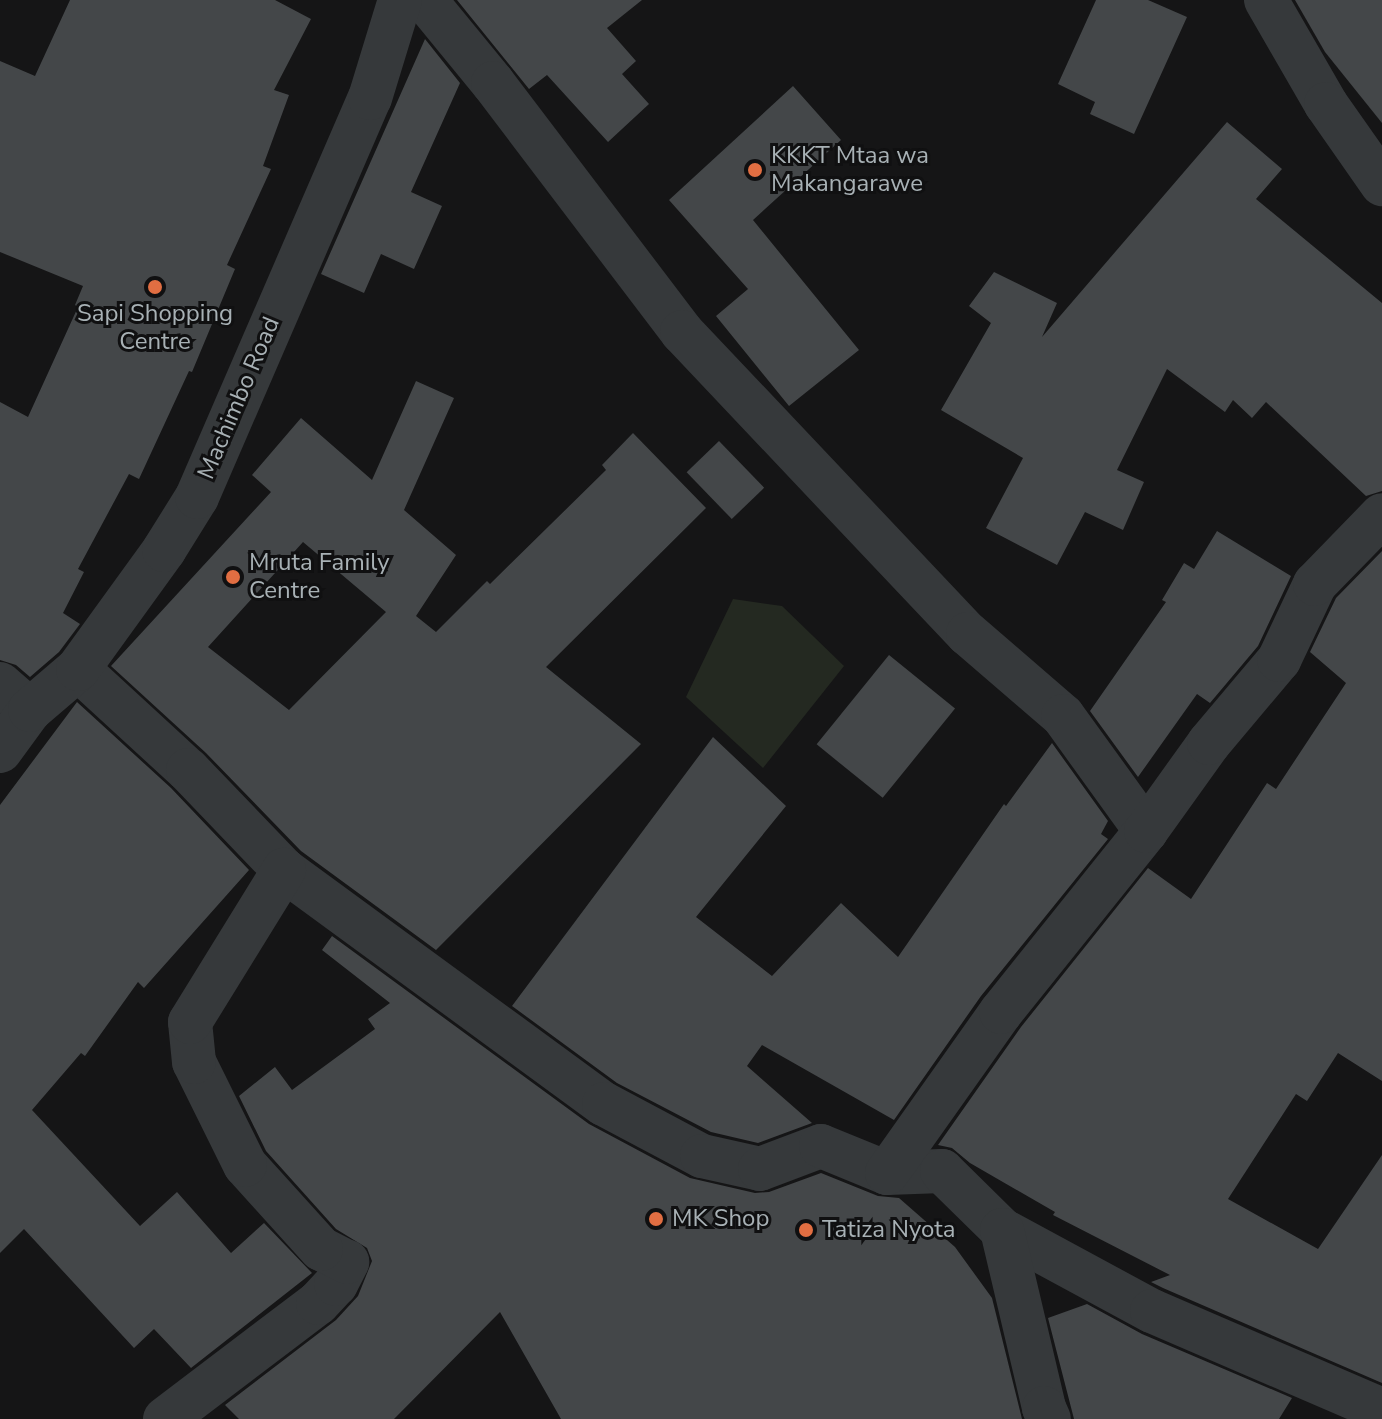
<!DOCTYPE html>
<style>
body{margin:0}
#map{position:relative;width:1382px;height:1419px;overflow:hidden;background:#151516;font-family:"Nunito Sans",sans-serif}
div>[style]{position:absolute}
.green>*{inset:0;background:#242921}
.building>*{inset:0;background:#444749;transform-origin:0 0}
.minor>*{height:44px;margin:-22px;padding:0 22px;transform-origin:22px;border-radius:22px;background:#36393b}
.dots>*{width:22px;height:22px;translate:-50% -50%;box-sizing:border-box;border:4px solid #101011;border-radius:50%}
span{translate:-50% -50%;white-space:nowrap;text-align:center;line-height:1.15;-webkit-text-stroke:6px #101011;paint-order:stroke}
.poi-label{font-size:24px;color:#a8b1b5}
.left{translate:0 -50%;text-align:left}
.street-label{font-size:24px;color:#a8b1b5}
</style>
<div id="map">
<div class="green">
<div style="clip-path:polygon(733px 599px,782px 606px,844px 666px,763px 768px,686px 697px)"></div>
</div>
<div class="building">
<div style="clip-path:polygon(70px 0,275px 0,311px 19px,274px 90px,289px 95px,263px 166px,271px 169px,227px 265px,235px 269px,192px 372px,189px 371px,139px 479px,129px 474px,78px 569px,84px 572px,63px 613px,80px 624px,59px 652px,30px 677px,16px 665px,0 660px,0 402px,28px 417px,78px 307px,75px 305px,83px 286px,0 252px,0 61px,35px 76px)"></div>
<div style="clip-path:polygon(457px 0,642px 0,607px 28px,636px 61px,622px 74px,649px 104px,608px 142px,547px 75px,529px 89px)"></div>
<div style="clip-path:polygon(1096px 0,1148px 0,1187px 17px,1134px 134px,1090px 114px,1095px 102px,1058px 84px)"></div>
<div style="clip-path:polygon(1295px 0,1382px 0,1382px 123px,1325px 52px)"></div>
<div style="clip-path:polygon(425px 39px,460px 83px,411px 192px,442px 206px,414px 269px,381px 254px,364px 293px,321px 274px)"></div>
<div style="clip-path:polygon(793px 86px,841px 140px,753px 220px,859px 350px,789px 406px,716px 316px,748px 289px,669px 200px)"></div>
<div style="clip-path:polygon(1227px 122px,1282px 169px,1256px 199px,1382px 303px,1382px 491px,1366px 496px,1266px 402px,1252px 418px,1233px 400px,1225px 412px,1167px 369px,1117px 470px,1144px 482px,1123px 530px,1085px 512px,1057px 565px,986px 528px,1023px 458px,941px 410px,991px 323px,969px 306px,994px 272px,1057px 303px,1042px 337px)"></div>
<div style="clip-path:polygon(evenodd,416px 381px,454px 398px,404px 510px,456px 555px,416px 616px,436px 632px,487px 581px,490px 584px,606px 470px,602px 465px,633px 433px,706px 508px,546px 667px,641px 744px,436px 950px,301px 851px,206px 753px,111px 666px,271px 492px,252px 475px,301px 418px,372px 480px,416px 381px,303px 542px,386px 612px,289px 710px,208px 647px,303px 542px)"></div>
<div style="left:719px;top:441px;width:65px;height:45px;rotate:46deg"></div>
<div style="clip-path:polygon(1217px 531px,1291px 576px,1258px 646px,1210px 703px,1197px 694px,1138px 777px,1090px 711px,1166px 602px,1162px 600px,1184px 563px,1194px 569px)"></div>
<div style="clip-path:polygon(1382px 551px,1382px 1081px,1338px 1053px,1307px 1101px,1296px 1094px,1228px 1199px,1318px 1249px,1382px 1155px,1382px 1383px,1163px 1288px,1151px 1282px,1170px 1275px,1053px 1215px,1055px 1212px,970px 1163px,952px 1148px,938px 1145px,1021px 1027px,1148px 868px,1191px 899px,1267px 783px,1276px 789px,1346px 683px,1310px 652px,1336px 598px)"></div>
<div style="left:889px;top:655px;width:85px;height:115px;rotate:39deg"></div>
<div style="clip-path:polygon(77px 702px,171px 788px,249px 870px,144px 988px,138px 982px,85px 1056px,81px 1053px,32px 1110px,140px 1226px,177px 1192px,231px 1253px,264px 1223px,312px 1273px,191px 1368px,154px 1329px,134px 1348px,24px 1229px,0 1253px,0 805px)"></div>
<div style="clip-path:polygon(713px 737px,786px 806px,696px 917px,772px 976px,841px 903px,898px 957px,1004px 804px,1006px 806px,1052px 743px,1108px 821px,1101px 834px,1108px 839px,981px 996px,894px 1120px,762px 1045px,747px 1066px,812px 1123px,758px 1143px,711px 1132px,617px 1083px,512px 1006px)"></div>
<div style="clip-path:polygon(332px 936px,589px 1124px,690px 1178px,755px 1193px,769px 1192px,821px 1173px,878px 1196px,899px 1198px,955px 1247px,992px 1298px,1022px 1419px,561px 1419px,500px 1312px,394px 1419px,239px 1419px,225px 1405px,336px 1320px,358px 1296px,372px 1261px,367px 1248px,336px 1229px,266px 1151px,239px 1096px,275px 1067px,292px 1090px,375px 1029px,368px 1019px,390px 1003px,322px 950px)"></div>
<div style="clip-path:polygon(1087px 1304px,1142px 1334px,1292px 1398px,1279px 1419px,1074px 1419px,1048px 1318px)"></div>
</div>
<div class="minor">
<div style="left:425px;top:0;width:107px;rotate:50.7deg"></div>
<div style="left:493px;top:83px;width:313px;rotate:52.8deg"></div>
<div style="left:682px;top:332px;width:416px;rotate:46.6deg"></div>
<div style="left:968px;top:634px;width:125px;rotate:40.8deg"></div>
<div style="left:1063px;top:716px;width:142px;rotate:54.2deg"></div>
<div style="left:1266px;top:0;width:120px;rotate:60deg"></div>
<div style="left:1326px;top:104px;width:98px;rotate:55deg"></div>
<div style="left:78px;top:669px;width:149px;rotate:42.6deg"></div>
<div style="left:188px;top:770px;width:139px;rotate:46.2deg"></div>
<div style="left:284px;top:870px;width:396px;rotate:36.2deg"></div>
<div style="left:604px;top:1104px;width:111px;rotate:28deg"></div>
<div style="left:702px;top:1156px;width:59px;rotate:12.6deg"></div>
<div style="left:760px;top:1169px;width:65px;rotate:-20.7deg"></div>
<div style="left:821px;top:1146px;width:71px;rotate:22.2deg"></div>
<div style="left:887px;top:1173px;width:55px;rotate:-2.1deg"></div>
<div style="left:942px;top:1171px;width:84px;rotate:44.5deg"></div>
<div style="left:1002px;top:1230px;width:170px;rotate:28.4deg"></div>
<div style="left:1152px;top:1311px;width:250px;rotate:23.3deg"></div>
<div style="left:0;top:684px;width:40px;rotate:41deg"></div>
<div style="left:0;top:751px;width:51px;rotate:-53.8deg"></div>
<div style="left:30px;top:710px;width:63px;rotate:-40.5deg"></div>
<div style="left:78px;top:669px;width:147px;rotate:-54.1deg"></div>
<div style="left:164px;top:550px;width:62px;rotate:-58.1deg"></div>
<div style="left:197px;top:497px;width:435px;rotate:-66.6deg"></div>
<div style="left:370px;top:98px;width:102px;rotate:-73deg"></div>
<div style="left:887px;top:1173px;width:197px;rotate:-54.7deg"></div>
<div style="left:1001px;top:1012px;width:232px;rotate:-51.3deg"></div>
<div style="left:1146px;top:831px;width:108px;rotate:-54.4deg"></div>
<div style="left:1209px;top:743px;width:109px;rotate:-49.9deg"></div>
<div style="left:1279px;top:660px;width:84px;rotate:-64.7deg"></div>
<div style="left:1315px;top:584px;width:96px;rotate:-45.8deg"></div>
<div style="left:1002px;top:1230px;width:183px;rotate:76.7deg"></div>
<div style="left:1044px;top:1408px;width:12px;rotate:66deg"></div>
<div style="left:165px;top:1419px;width:192px;rotate:-37.2deg"></div>
<div style="left:318px;top:1303px;width:26px;rotate:-47deg"></div>
<div style="left:336px;top:1284px;width:25px;rotate:-63deg"></div>
<div style="left:347px;top:1262px;width:29px;rotate:-153deg"></div>
<div style="left:321px;top:1249px;width:113px;rotate:-132.1deg"></div>
<div style="left:245px;top:1165px;width:115px;rotate:-116.3deg"></div>
<div style="left:194px;top:1062px;width:40px;rotate:-95.7deg"></div>
<div style="left:190px;top:1022px;width:179px;rotate:-58.3deg"></div>
</div>
<div class="dots">
<div style="left:755px;top:170px;background:#e16e42"></div>
<div style="left:155px;top:287px;background:#e16e42"></div>
<div style="left:233px;top:577px;background:#e16e42"></div>
<div style="left:656px;top:1219px;background:#e16e42"></div>
<div style="left:806px;top:1230px;background:#e16e42"></div>
</div>
<div class="poi-label">
<span class="left" style="left:771px;top:170px">KKKT Mtaa wa<br>Makangarawe</span>
<span style="left:155px;top:328px">Sapi Shopping<br>Centre</span>
<span class="left" style="left:249px;top:577px">Mruta Family<br>Centre</span>
<span class="left" style="left:672px;top:1219px">MK Shop</span>
<span class="left" style="left:822px;top:1230px">Tatiza Nyota</span>
</div>
<div class="street-label">
<span style="left:239px;top:398px;rotate:-67deg">Machimbo Road</span>
</div>
</div>
